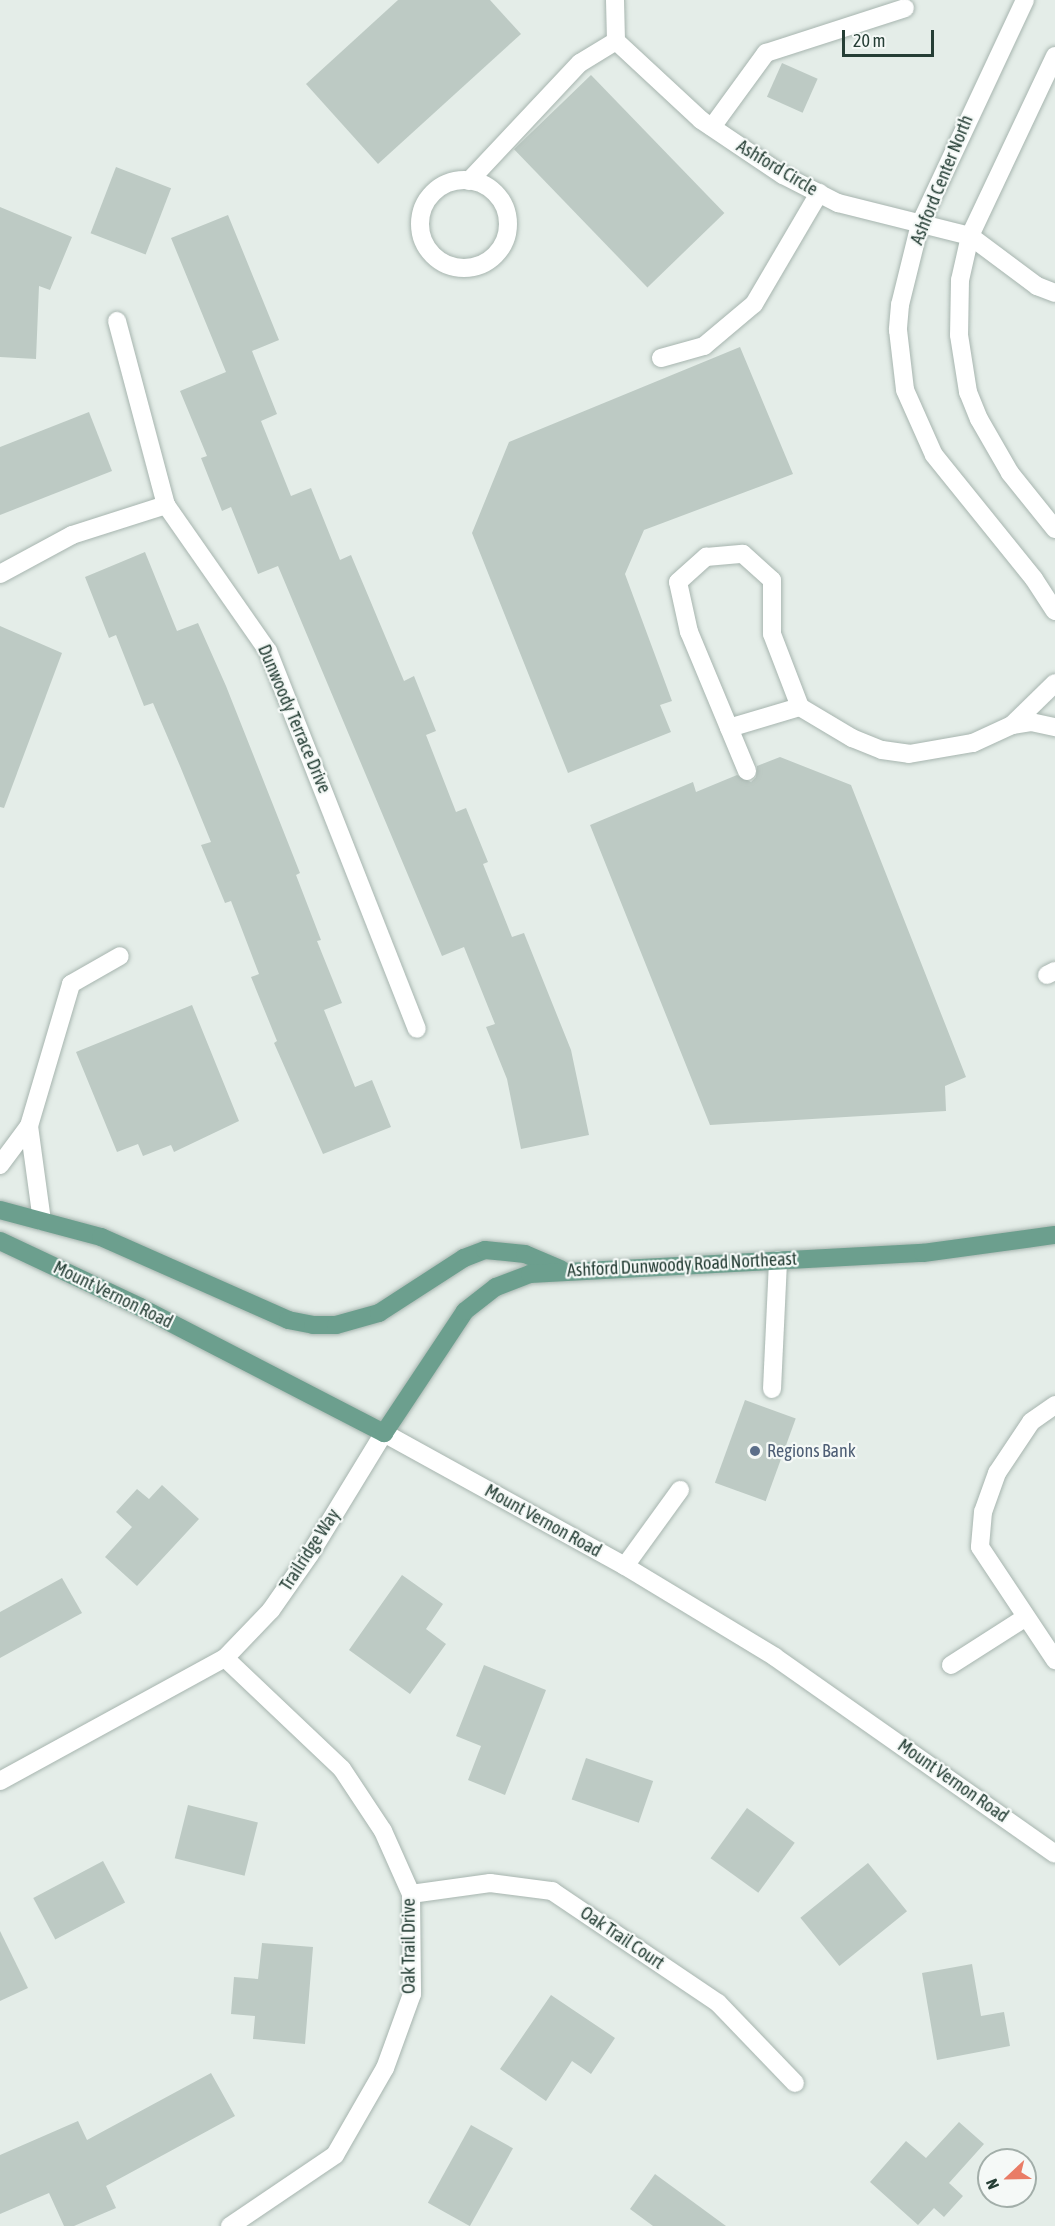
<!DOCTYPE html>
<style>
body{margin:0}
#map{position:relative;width:1055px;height:2226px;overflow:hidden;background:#e4ede8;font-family:"Asap Condensed",sans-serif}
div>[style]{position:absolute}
.building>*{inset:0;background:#bdcac4;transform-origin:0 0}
.roads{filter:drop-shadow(0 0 2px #a7b5af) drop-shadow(0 0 2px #a7b5af)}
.minor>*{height:18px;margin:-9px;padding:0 9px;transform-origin:9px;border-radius:9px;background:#fff}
.minor>.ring{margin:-9px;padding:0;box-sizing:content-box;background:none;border:18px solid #fff;border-radius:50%}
.major>*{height:18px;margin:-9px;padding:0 9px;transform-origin:9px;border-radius:9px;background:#6c9f8e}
.dots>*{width:16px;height:16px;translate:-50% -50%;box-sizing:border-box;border:3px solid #f5f9f7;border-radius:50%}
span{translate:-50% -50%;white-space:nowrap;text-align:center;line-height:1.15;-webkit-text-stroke:4.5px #f5f9f7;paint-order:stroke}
.street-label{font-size:18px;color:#253e35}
.service-label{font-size:18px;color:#4e5e75}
.left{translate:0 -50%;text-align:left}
.north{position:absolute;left:977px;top:2148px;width:60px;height:60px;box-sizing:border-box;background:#f5f9f7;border:2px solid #a2aea9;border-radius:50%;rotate:248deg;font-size:16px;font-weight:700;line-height:24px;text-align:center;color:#253e35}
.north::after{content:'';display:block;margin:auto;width:21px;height:27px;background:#e97c66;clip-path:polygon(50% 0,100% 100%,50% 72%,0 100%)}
.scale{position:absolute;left:842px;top:30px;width:92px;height:27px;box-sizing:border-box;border:3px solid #253e35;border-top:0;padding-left:8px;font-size:18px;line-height:21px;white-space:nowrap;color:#253e35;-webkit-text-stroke:4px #f5f9f7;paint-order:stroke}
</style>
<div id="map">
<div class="building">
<div style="clip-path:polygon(398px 0,490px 0,521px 34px,378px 164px,306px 84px)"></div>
<div style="left:782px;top:63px;width:39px;height:37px;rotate:24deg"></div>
<div style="left:591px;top:75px;width:192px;height:107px;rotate:46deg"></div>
<div style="left:116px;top:167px;width:59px;height:71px;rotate:21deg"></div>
<div style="clip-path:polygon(0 207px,72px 237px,50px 290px,39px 286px,36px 359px,0 357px)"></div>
<div style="clip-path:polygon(228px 215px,279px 340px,252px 351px,277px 414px,261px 421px,291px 496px,311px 488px,340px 560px,351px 555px,404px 681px,414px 676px,436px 731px,426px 735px,456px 812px,466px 808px,488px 862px,483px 864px,512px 937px,524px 933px,571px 1050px,589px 1135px,521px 1149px,507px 1079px,486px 1027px,495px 1024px,464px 947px,442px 956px,278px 566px,258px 574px,231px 507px,222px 511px,201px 458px,207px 456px,180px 391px,226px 372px,171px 238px)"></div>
<div style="clip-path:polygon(740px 347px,793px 474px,644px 530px,625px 574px,672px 701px,660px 705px,671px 732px,568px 773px,472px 533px,509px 442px)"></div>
<div style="clip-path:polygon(89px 412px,112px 471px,0 515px,0 447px)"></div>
<div style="clip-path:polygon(145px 552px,177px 631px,198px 623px,226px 686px,300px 873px,296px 875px,321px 940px,317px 941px,342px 1003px,324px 1010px,355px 1087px,372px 1080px,391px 1127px,323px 1154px,274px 1043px,277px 1041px,251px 977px,259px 974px,231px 901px,225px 903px,201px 845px,211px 842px,180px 766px,153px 703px,144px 706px,116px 635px,109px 638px,85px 577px)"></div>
<div style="clip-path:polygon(0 626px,62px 653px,4px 808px,0 807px)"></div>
<div style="clip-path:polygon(780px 757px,851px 785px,966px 1077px,945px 1086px,946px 1111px,710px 1125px,590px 825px,693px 782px,696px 792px,737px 775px,751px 782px,756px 777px,757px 766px)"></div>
<div style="clip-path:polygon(192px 1005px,239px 1121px,174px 1152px,171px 1145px,143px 1156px,138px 1144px,117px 1152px,76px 1052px)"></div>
<div style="left:745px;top:1400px;width:54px;height:88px;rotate:20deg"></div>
<div style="clip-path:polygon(162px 1485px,199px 1519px,137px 1586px,105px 1557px,132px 1527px,116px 1512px,137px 1489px,149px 1499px)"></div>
<div style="clip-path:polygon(402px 1575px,443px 1604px,426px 1629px,446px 1644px,410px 1694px,349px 1650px)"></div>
<div style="clip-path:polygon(62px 1578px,82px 1613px,0 1658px,0 1612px)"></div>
<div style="clip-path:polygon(484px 1665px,546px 1690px,505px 1795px,468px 1780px,481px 1746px,456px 1736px)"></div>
<div style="left:586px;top:1758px;width:71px;height:44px;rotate:19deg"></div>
<div style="left:188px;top:1805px;width:72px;height:55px;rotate:14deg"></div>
<div style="left:747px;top:1808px;width:59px;height:62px;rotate:36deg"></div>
<div style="left:103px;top:1861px;width:47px;height:79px;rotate:62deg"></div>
<div style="left:868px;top:1863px;width:62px;height:87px;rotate:51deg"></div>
<div style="clip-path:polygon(0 1931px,28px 1988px,0 2001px)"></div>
<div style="clip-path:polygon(262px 1943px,313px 1947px,305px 2044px,253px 2039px,255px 2016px,231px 2014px,234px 1977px,258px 1979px)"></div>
<div style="clip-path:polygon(972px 1964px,981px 2016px,1004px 2012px,1010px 2046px,937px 2060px,922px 1973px)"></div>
<div style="clip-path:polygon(551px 1995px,615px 2038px,591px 2074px,572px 2061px,546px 2101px,500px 2069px)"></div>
<div style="clip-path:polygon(211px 2073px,235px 2116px,106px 2186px,116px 2208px,74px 2226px,64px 2226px,49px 2193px,0 2214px,0 2155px,78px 2121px,87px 2140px)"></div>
<div style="clip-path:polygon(959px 2122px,984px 2144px,949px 2183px,963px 2196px,944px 2217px,934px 2208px,918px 2225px,870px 2182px,906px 2141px,926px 2158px)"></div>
<div style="left:471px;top:2125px;width:48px;height:89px;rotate:29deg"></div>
<div style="clip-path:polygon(655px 2174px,726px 2226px,653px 2226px,630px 2209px)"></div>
</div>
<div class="roads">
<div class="minor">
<div style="left:615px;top:0;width:41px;rotate:88.6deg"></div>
<div style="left:1025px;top:0;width:247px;rotate:115.1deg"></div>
<div style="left:920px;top:224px;width:83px;rotate:103.9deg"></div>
<div style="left:900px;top:305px;width:25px;rotate:95deg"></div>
<div style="left:898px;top:330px;width:60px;rotate:83.3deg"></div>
<div style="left:905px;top:390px;width:71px;rotate:66deg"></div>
<div style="left:934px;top:455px;width:159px;rotate:51.1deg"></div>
<div style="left:1034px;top:579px;width:38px;rotate:57deg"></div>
<div style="left:616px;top:41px;width:116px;rotate:42.9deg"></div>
<div style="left:701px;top:120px;width:99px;rotate:33.9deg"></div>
<div style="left:783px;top:175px;width:62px;rotate:27deg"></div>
<div style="left:838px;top:203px;width:136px;rotate:14deg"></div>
<div style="left:970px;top:236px;width:84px;rotate:36.7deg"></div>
<div style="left:1037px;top:286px;width:19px;rotate:21deg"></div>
<div style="left:1055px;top:56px;width:199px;rotate:115.3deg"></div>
<div style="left:970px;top:236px;width:45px;rotate:102.8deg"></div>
<div style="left:960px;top:280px;width:55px;rotate:91deg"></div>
<div style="left:959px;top:335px;width:58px;rotate:81deg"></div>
<div style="left:968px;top:392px;width:29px;rotate:68deg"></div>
<div style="left:979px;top:419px;width:62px;rotate:60.1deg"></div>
<div style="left:1010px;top:473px;width:72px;rotate:51.2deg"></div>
<div style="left:712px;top:127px;width:92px;rotate:-53.9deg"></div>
<div style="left:766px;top:53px;width:146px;rotate:-17.9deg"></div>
<div class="ring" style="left:420px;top:180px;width:70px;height:70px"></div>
<div style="left:469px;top:181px;width:162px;rotate:-46.8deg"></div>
<div style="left:580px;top:63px;width:42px;rotate:-31.4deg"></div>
<div style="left:117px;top:321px;width:190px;rotate:75.1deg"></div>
<div style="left:166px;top:505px;width:178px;rotate:55.1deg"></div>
<div style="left:268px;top:651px;width:406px;rotate:68.5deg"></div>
<div style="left:661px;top:358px;width:45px;rotate:-15.6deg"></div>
<div style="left:704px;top:346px;width:65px;rotate:-40deg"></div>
<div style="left:754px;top:304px;width:129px;rotate:-59.6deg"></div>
<div style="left:0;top:574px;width:82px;rotate:-28.4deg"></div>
<div style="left:72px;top:535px;width:99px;rotate:-17.7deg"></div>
<div style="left:1012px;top:725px;width:60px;rotate:-44.3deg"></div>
<div style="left:729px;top:728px;width:74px;rotate:-16.5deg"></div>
<div style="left:747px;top:771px;width:151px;rotate:-112.6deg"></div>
<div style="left:689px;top:632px;width:51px;rotate:-102.4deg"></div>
<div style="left:678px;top:582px;width:38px;rotate:-42deg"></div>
<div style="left:706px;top:557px;width:37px;rotate:-5deg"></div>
<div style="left:743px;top:554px;width:39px;rotate:42deg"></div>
<div style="left:772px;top:580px;width:54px;rotate:90deg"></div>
<div style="left:772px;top:634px;width:78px;rotate:69deg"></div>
<div style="left:800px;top:707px;width:61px;rotate:30.8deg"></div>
<div style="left:852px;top:738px;width:32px;rotate:22deg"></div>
<div style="left:882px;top:750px;width:27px;rotate:8deg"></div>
<div style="left:909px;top:754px;width:65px;rotate:-9.8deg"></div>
<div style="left:973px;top:743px;width:43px;rotate:-24.8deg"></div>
<div style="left:1012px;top:725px;width:19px;rotate:-9deg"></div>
<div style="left:1031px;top:722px;width:25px;rotate:12deg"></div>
<div style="left:1047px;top:975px;width:9px;rotate:-27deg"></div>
<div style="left:29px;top:1126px;width:148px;rotate:-73.5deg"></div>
<div style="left:71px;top:984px;width:56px;rotate:-29.7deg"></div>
<div style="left:0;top:1165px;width:49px;rotate:-53.4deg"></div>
<div style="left:29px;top:1126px;width:96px;rotate:82.2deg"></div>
<div style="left:772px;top:1389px;width:129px;rotate:-87.3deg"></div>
<div style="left:1055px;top:1405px;width:29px;rotate:145deg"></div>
<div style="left:1031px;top:1422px;width:61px;rotate:123.7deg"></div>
<div style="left:997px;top:1473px;width:41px;rotate:109.7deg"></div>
<div style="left:983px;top:1512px;width:35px;rotate:95deg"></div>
<div style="left:980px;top:1547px;width:136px;rotate:56.4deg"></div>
<div style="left:625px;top:1566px;width:94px;rotate:-54.1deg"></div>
<div style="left:225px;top:1658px;width:161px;rotate:43.5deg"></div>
<div style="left:342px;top:1769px;width:74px;rotate:56.5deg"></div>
<div style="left:383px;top:1831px;width:69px;rotate:66deg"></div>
<div style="left:411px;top:1894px;width:100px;rotate:89.4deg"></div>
<div style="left:412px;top:1994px;width:79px;rotate:110deg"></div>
<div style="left:385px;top:2068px;width:100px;rotate:119.9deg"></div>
<div style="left:335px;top:2155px;width:127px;rotate:145.9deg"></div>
<div style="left:951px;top:1665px;width:89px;rotate:-32.6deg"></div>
<div style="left:0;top:1781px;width:256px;rotate:-28.7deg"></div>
<div style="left:225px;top:1658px;width:66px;rotate:-46.2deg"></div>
<div style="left:271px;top:1610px;width:68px;rotate:-55.1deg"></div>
<div style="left:310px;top:1554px;width:142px;rotate:-58.6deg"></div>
<div style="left:384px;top:1433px;width:275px;rotate:28.9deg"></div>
<div style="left:625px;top:1566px;width:175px;rotate:31.2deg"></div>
<div style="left:775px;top:1657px;width:342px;rotate:35.1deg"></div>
<div style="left:411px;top:1894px;width:80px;rotate:-7.9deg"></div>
<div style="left:490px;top:1883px;width:63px;rotate:7.4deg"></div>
<div style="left:552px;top:1891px;width:200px;rotate:34deg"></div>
<div style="left:718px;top:2003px;width:111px;rotate:46.1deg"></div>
</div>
<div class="major">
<div style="left:0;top:1210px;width:105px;rotate:15deg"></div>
<div style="left:101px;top:1237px;width:205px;rotate:23.9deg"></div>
<div style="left:288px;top:1320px;width:25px;rotate:11deg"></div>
<div style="left:313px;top:1325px;width:23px"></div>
<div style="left:336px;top:1325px;width:45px;rotate:-15.6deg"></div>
<div style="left:379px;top:1313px;width:101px;rotate:-32.9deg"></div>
<div style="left:464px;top:1258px;width:22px;rotate:-21deg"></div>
<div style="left:485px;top:1250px;width:40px;rotate:5.7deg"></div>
<div style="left:525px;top:1254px;width:39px;rotate:23deg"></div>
<div style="left:0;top:1241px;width:155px;rotate:25.2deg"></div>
<div style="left:140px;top:1307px;width:275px;rotate:27.3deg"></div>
<div style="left:384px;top:1433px;width:146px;rotate:-56.4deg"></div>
<div style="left:465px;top:1311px;width:39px;rotate:-38deg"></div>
<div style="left:496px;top:1287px;width:36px;rotate:-21deg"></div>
<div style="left:530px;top:1274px;width:394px;rotate:-3.1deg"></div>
<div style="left:923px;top:1253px;width:133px;rotate:-7.8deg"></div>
</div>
</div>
<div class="dots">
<div style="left:755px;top:1451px;background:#5c6f8a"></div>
</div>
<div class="street-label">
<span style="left:777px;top:168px;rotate:31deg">Ashford Circle</span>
<span style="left:942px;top:180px;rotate:-68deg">Ashford Center North</span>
<span style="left:294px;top:719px;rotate:67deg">Dunwoody Terrace Drive</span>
<span style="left:682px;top:1265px;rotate:-3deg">Ashford Dunwoody Road Northeast</span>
<span style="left:113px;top:1295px;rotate:26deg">Mount Vernon Road</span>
<span style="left:543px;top:1521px;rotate:29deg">Mount Vernon Road</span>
<span style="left:310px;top:1550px;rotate:-57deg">Trailridge Way</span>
<span style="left:953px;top:1781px;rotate:35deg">Mount Vernon Road</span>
<span style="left:622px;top:1938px;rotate:34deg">Oak Trail Court</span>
<span style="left:409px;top:1946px;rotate:-90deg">Oak Trail Drive</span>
</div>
<div class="service-label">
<span class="left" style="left:767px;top:1451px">Regions Bank</span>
</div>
<div class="north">N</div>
<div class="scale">20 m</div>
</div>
